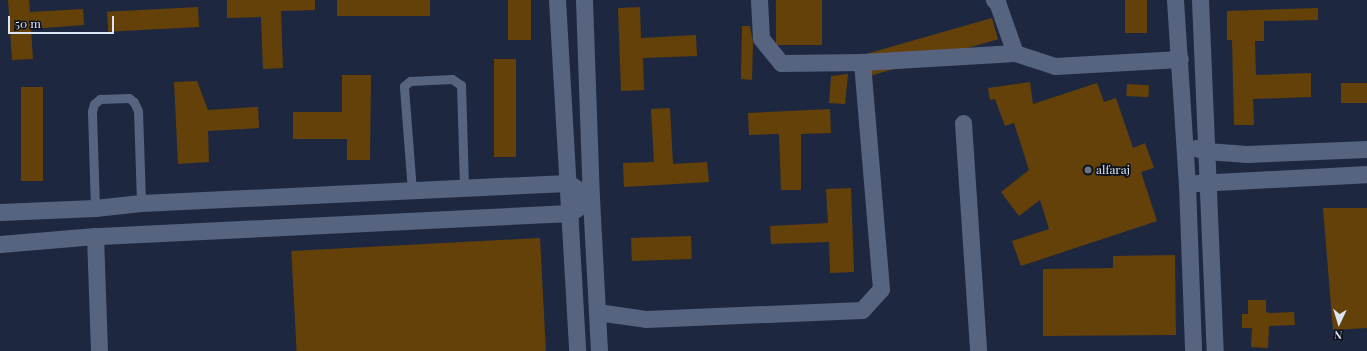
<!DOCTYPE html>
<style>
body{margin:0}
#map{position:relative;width:1367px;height:351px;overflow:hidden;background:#1d2840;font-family:"Playfair Display",serif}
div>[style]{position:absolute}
.building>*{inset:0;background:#644109;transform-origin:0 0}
.service>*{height:9px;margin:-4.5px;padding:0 4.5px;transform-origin:4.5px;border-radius:4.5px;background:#576480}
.minor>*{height:17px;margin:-8.5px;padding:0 8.5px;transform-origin:8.5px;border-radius:8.5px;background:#576480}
.dots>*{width:11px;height:11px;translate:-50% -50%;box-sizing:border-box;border:2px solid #0c111c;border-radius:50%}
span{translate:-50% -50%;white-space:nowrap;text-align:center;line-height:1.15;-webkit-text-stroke:3.5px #0c111c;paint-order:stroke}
.poi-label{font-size:12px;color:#dde5f4}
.left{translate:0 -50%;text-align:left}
.north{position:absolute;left:1319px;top:303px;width:40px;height:40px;-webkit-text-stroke:3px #0c111c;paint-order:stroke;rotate:184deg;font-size:11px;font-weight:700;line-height:16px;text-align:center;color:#dde5f4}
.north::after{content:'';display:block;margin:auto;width:14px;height:18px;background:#dde5f4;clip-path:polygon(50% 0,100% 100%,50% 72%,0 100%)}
.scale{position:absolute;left:8px;top:16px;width:106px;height:18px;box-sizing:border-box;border:2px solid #dde5f4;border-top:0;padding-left:5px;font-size:12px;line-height:14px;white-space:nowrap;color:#dde5f4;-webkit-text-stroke:3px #0c111c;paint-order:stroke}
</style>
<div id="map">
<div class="building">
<div style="clip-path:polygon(8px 0,29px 0,30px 12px,83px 9px,84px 25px,31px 29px,33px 59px,12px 60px)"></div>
<div style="clip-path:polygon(227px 0,315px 0,315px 10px,281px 11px,283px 68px,263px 69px,261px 17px,227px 18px)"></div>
<div style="left:337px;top:0;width:93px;height:16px"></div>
<div style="left:508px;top:0;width:23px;height:40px"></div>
<div style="left:776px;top:0;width:46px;height:45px"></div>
<div style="left:1125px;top:0;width:22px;height:33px"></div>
<div style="left:198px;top:7px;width:20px;height:91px;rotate:87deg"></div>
<div style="clip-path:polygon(640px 7px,641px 38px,696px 35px,697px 56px,643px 58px,644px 90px,621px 91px,618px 8px)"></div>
<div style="clip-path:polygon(1318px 8px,1318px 20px,1264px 21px,1264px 41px,1255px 41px,1256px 75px,1311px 73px,1311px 97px,1253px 99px,1254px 125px,1234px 125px,1232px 40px,1227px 40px,1227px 11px)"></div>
<div style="left:992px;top:18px;width:22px;height:131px;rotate:74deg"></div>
<div style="clip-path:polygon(742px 26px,750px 26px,753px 43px,752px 80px,741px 79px)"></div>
<div style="left:494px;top:59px;width:22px;height:98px"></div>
<div style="clip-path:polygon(848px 74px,845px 104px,829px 103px,831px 76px)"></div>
<div style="clip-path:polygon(342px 75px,371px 75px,370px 160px,347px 160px,347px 139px,293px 139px,293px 112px,342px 112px)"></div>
<div style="clip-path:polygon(197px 81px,208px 110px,258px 107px,259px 128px,208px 131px,209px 162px,178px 164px,174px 82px)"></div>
<div style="clip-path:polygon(1030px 82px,1033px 104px,1097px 83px,1104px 102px,1116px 98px,1133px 148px,1145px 143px,1154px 168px,1141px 172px,1157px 221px,1021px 266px,1012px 241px,1049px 229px,1040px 200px,1019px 216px,1001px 192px,1029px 170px,1014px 123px,1005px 126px,995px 99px,990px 100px,988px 88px)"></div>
<div style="left:1367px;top:83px;width:20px;height:26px;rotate:90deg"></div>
<div style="left:1127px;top:84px;width:22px;height:12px;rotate:3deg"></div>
<div style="left:21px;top:87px;width:22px;height:94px"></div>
<div style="clip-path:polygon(670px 108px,673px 164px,707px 162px,709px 182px,624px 187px,623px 163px,654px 162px,651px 109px)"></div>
<div style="clip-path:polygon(830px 109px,831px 133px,801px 134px,801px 190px,781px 190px,779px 134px,749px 135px,748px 113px)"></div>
<div style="clip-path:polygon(851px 188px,854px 272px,830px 273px,829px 242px,771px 244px,770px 226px,828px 223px,826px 189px)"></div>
<div style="clip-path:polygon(1323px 208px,1367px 208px,1367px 328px,1333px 330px)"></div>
<div style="left:691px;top:236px;width:23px;height:60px;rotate:88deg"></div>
<div style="left:540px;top:238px;width:113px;height:249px;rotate:87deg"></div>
<div style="clip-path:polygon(1175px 255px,1176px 335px,1043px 336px,1043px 269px,1113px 268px,1113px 256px)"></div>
<div style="clip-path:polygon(1248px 300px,1266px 300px,1266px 312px,1269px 313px,1294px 312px,1295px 325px,1269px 326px,1268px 348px,1251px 347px,1252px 328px,1242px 328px,1242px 314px,1248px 314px)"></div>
</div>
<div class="service">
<div style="left:412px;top:191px;width:105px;rotate:-94.4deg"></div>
<div style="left:404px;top:86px;width:8px;rotate:-40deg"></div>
<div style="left:410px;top:81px;width:42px;rotate:-2.7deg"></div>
<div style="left:452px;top:79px;width:11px;rotate:34deg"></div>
<div style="left:461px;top:85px;width:103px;rotate:88.3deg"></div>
<div style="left:95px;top:208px;width:97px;rotate:-91.8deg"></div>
<div style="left:92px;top:111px;width:7px;rotate:-74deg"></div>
<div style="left:94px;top:104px;width:8px;rotate:-40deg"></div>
<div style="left:100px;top:99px;width:29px;rotate:-2deg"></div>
<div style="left:129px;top:98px;width:6px;rotate:39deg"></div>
<div style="left:134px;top:102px;width:10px;rotate:66deg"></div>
<div style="left:138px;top:111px;width:92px;rotate:88.1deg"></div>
</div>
<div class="minor">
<div style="left:557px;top:0;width:352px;rotate:86.7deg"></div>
<div style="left:584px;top:0;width:198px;rotate:88deg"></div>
<div style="left:591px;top:198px;width:153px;rotate:87deg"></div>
<div style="left:994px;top:0;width:4px;rotate:34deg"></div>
<div style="left:997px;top:2px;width:54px;rotate:70.6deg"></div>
<div style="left:1175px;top:0;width:184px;rotate:86.3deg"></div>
<div style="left:1187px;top:184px;width:167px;rotate:87.9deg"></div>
<div style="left:1200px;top:0;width:351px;rotate:87.6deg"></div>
<div style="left:862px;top:62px;width:153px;rotate:-3.4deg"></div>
<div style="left:1015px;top:53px;width:42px;rotate:18deg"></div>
<div style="left:1055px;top:66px;width:125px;rotate:-3.2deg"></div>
<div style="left:963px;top:123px;width:228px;rotate:86.2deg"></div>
<div style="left:1196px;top:148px;width:10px;rotate:17deg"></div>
<div style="left:1206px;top:151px;width:41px;rotate:4.2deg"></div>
<div style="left:1247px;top:154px;width:120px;rotate:-2.4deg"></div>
<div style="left:1197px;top:183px;width:170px;rotate:-3deg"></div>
<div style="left:0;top:212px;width:95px;rotate:-2.4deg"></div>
<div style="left:95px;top:208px;width:46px;rotate:-6.2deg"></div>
<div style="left:141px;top:203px;width:427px;rotate:-2.7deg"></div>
<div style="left:568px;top:183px;width:27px;rotate:33deg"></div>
<div style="left:591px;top:198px;width:26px;rotate:144deg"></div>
<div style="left:570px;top:213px;width:476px;rotate:177.2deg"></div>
<div style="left:95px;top:236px;width:95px;rotate:175.2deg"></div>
<div style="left:95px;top:236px;width:115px;rotate:88deg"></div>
<div style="left:597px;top:312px;width:49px;rotate:8.1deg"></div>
<div style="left:646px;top:319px;width:216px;rotate:-2.4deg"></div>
<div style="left:862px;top:310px;width:28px;rotate:-48deg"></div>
<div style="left:881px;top:289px;width:228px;rotate:-94.8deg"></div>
<div style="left:862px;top:62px;width:81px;rotate:179.3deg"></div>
<div style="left:781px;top:63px;width:32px;rotate:-129deg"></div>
<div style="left:761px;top:38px;width:38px;rotate:-93deg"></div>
</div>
<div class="dots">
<div style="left:1088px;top:170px;background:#6b7280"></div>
</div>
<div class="poi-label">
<span class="left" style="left:1096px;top:170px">alfaraj</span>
</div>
<div class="north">N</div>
<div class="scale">50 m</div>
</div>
